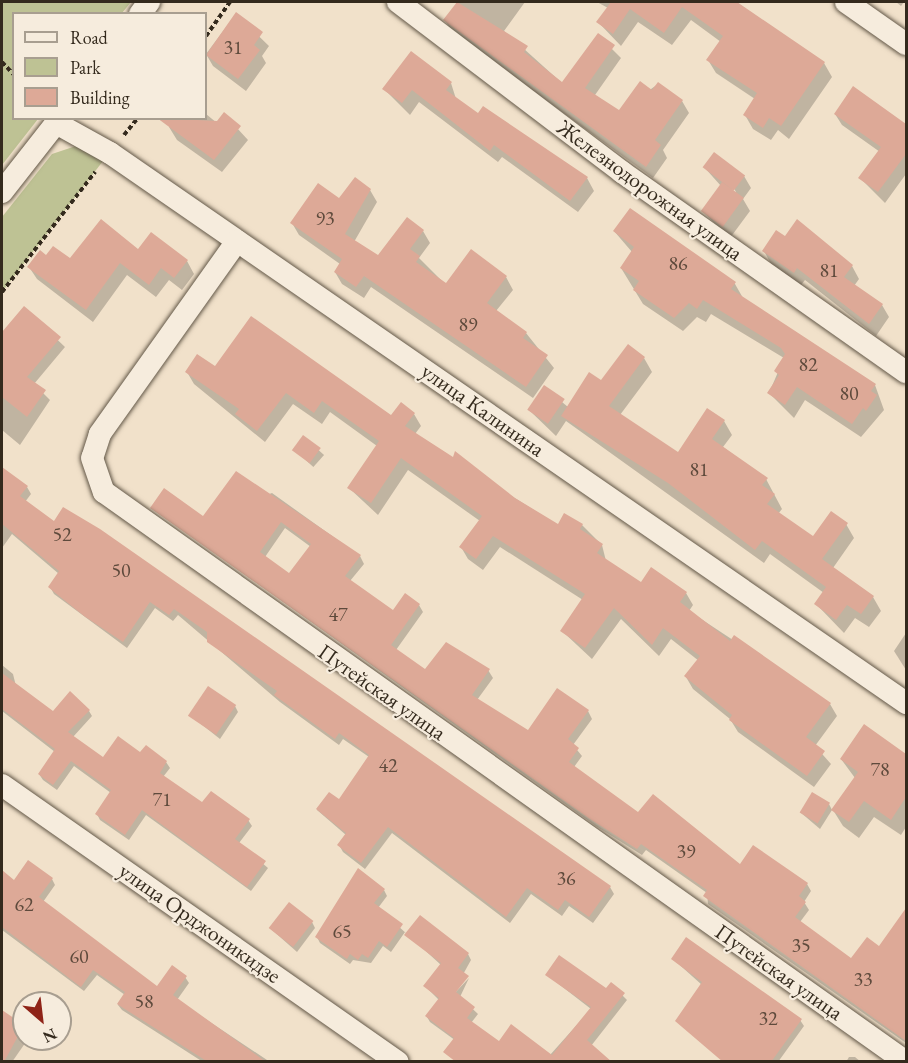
<!DOCTYPE html>
<meta charset="utf-8">
<style>
body{margin:0}
#map{position:relative;width:908px;height:1063px;overflow:hidden;background:#f1e1ca;font-family:"EB Garamond",serif}
div>[style]{position:absolute}
.green>*{inset:0;background:#bec294}
.shadow>*{inset:0;background:#0003;transform-origin:0 0}
.building>*{inset:0;background:#dda997;transform-origin:0 0}
.path>*{height:4px;margin-top:-2px;transform-origin:0;background:repeating-linear-gradient(90deg,#342a1d 0 4.5px,transparent 0 7.5px)}
.roads{filter:drop-shadow(0 0 2px #635848) drop-shadow(0 0 2px #635848)}
.street>*{height:22px;margin:-11px;padding:0 11px;transform-origin:11px;border-radius:11px;background:#f6ecdd}
span{translate:-50% -50%;white-space:nowrap;text-align:center;line-height:1.15;-webkit-text-stroke:4.5px #f6ecdd;paint-order:stroke}
.number-label{font-size:20px;color:#5e4a3c}
.number-label span{-webkit-text-stroke-width:0}
.street-label{font-size:22px;color:#342a1d}
.frame{position:absolute;inset:0;border:3px solid #342a1d;pointer-events:none}
.legend{position:absolute;left:12px;top:12px;width:195px;height:108px;box-sizing:border-box;background:#f6ecdd;border:2px solid #a89e90;margin:0;padding:8px 10px;list-style:none;font-size:18px;color:#342a1d}
.legend li{display:flex;align-items:center;gap:12px;height:30px}
.legend b{width:30px;border:2px solid #a89e90}
.north{position:absolute;left:12px;top:991px;width:60px;height:60px;box-sizing:border-box;background:#f6ecdd;border:2px solid #a89e90;border-radius:50%;rotate:152deg;font-size:16px;font-weight:700;line-height:24px;text-align:center;color:#342a1d}
.north::after{content:'';display:block;margin:auto;width:21px;height:27px;background:#8f2418;clip-path:polygon(50% 0,100% 100%,50% 72%,0 100%)}
</style>
<div id="map">
<div class="green">
<div style="clip-path:polygon(2px 2px,131px 2px,122px 13px,14px 14px,14px 118px,38px 119px,2px 165px)"></div>
<div style="clip-path:polygon(76px 146px,103px 161px,2px 292px,2px 217px,52px 154px)"></div>
</div>
<div class="shadow">
<div style="clip-path:polygon(459px 2px,525px 2px,504px 31px,563px 84px,598px 35px,621px 58px,595px 95px,619px 112px,658px 84px,682px 101px,689px 113px,663px 150px,667px 158px,653px 178px,452px 32px,445px 20px)"></div>
<div style="clip-path:polygon(597px 2px,736px 2px,824px 63px,832px 77px,789px 139px,778px 130px,771px 140px,753px 129px,745px 115px,755px 99px,716px 73px,708px 60px,721px 42px,691px 20px,672px 45px,638px 22px,621px 46px,598px 22px,608px 8px)"></div>
<div style="clip-path:polygon(896px 2px,904px 2px,901px 6px)"></div>
<div style="clip-path:polygon(236px 14px,269px 46px,262px 56px,266px 63px,246px 91px,213px 66px,206px 54px)"></div>
<div style="clip-path:polygon(451px 83px,456px 99px,478px 115px,587px 178px,594px 191px,578px 212px,502px 157px,498px 162px,419px 102px,410px 115px,384px 89px)"></div>
<div style="clip-path:polygon(853px 88px,906px 127px,906px 174px,885px 203px,860px 178px,880px 152px,842px 125px,835px 114px)"></div>
<div style="clip-path:polygon(206px 114px,217px 123px,225px 115px,248px 140px,222px 172px,177px 140px,169px 127px,176px 118px,206px 118px)"></div>
<div style="clip-path:polygon(evenodd,704px 167px,744px 176px,751px 188px,743px 199px,750px 211px,730px 238px,702px 211px,721px 186px,704px 167px,731px 183px,736px 192px,733px 192px,731px 183px)"></div>
<div style="clip-path:polygon(370px 190px,377px 202px,354px 242px,378px 257px,423px 231px,430px 243px,419px 258px,446px 285px,506px 277px,513px 290px,496px 311px,526px 333px,554px 368px,533px 398px,371px 287px,364px 298px,342px 284px,335px 272px,340px 264px,299px 235px,292px 223px)"></div>
<div style="clip-path:polygon(614px 231px,735px 284px,743px 298px,875px 385px,884px 410px,861px 437px,805px 400px,794px 418px,769px 393px,784px 358px,711px 314px,706px 322px,697px 317px,683px 331px,643px 304px,621px 268px,632px 252px)"></div>
<div style="clip-path:polygon(139px 251px,187px 261px,194px 274px,182px 290px,169px 280px,156px 297px,127px 275px,93px 322px,37px 279px,29px 267px,46px 257px,70px 261px)"></div>
<div style="clip-path:polygon(764px 251px,852px 266px,859px 279px,854px 286px,882px 305px,889px 317px,876px 336px,805px 280px,801px 285px,771px 264px)"></div>
<div style="clip-path:polygon(24px 308px,65px 347px,34px 384px,50px 400px,20px 445px,2px 430px,2px 336px)"></div>
<div style="clip-path:polygon(644px 358px,652px 372px,620px 415px,678px 454px,724px 421px,732px 435px,723px 447px,766px 479px,782px 509px,778px 514px,813px 538px,846px 524px,854px 538px,833px 568px,873px 597px,881px 611px,869px 627px,855px 618px,844px 633px,816px 604px,824px 593px,770px 554px,764px 563px,566px 421px,556px 436px,529px 410px,544px 387px,568px 407px)"></div>
<div style="clip-path:polygon(216px 368px,391px 417px,414px 414px,421px 426px,415px 434px,454px 459px,456px 453px,483px 478px,559px 526px,582px 525px,602px 545px,606px 561px,641px 584px,686px 593px,693px 605px,689px 611px,830px 704px,837px 716px,815px 746px,831px 764px,814px 787px,738px 732px,730px 719px,693px 689px,686px 677px,699px 661px,671px 639px,659px 656px,621px 619px,592px 659px,562px 631px,583px 600px,500px 547px,483px 570px,468px 559px,461px 547px,480px 521px,408px 470px,378px 515px,349px 488px,377px 446px,330px 412px,322px 424px,293px 404px,265px 442px,194px 384px,187px 372px)"></div>
<div style="left:304px;top:437px;width:27px;height:16px;rotate:42deg"></div>
<div style="clip-path:polygon(9px 474px,27px 487px,31px 494px,25px 502px,54px 523px,610px 887px,614px 894px,593px 923px,569px 906px,562px 916px,531px 894px,510px 923px,392px 833px,365px 869px,343px 852px,339px 845px,346px 835px,317px 810px,340px 801px,369px 757px,343px 739px,339px 745px,280px 702px,178px 615px,173px 621px,155px 608px,127px 648px,54px 594px,50px 587px,59px 574px,12px 534px,2px 548px,2px 482px)"></div>
<div style="clip-path:polygon(evenodd,272px 493px,360px 556px,364px 564px,350px 581px,393px 612px,419px 605px,423px 612px,396px 650px,426px 671px,488px 670px,493px 678px,477px 700px,528px 732px,588px 711px,592px 719px,573px 745px,582px 756px,574px 767px,638px 814px,740px 866px,807px 884px,811px 891px,804px 902px,809px 910px,800px 922px,852px 960px,880px 948px,899px 921px,906px 926px,906px 981px,899px 991px,906px 996px,906px 1043px,708px 904px,707px 893px,646px 850px,642px 855px,596px 826px,152px 508px,203px 518px,272px 493px,285px 528px,311px 547px,289px 575px,265px 557px,285px 528px)"></div>
<div style="clip-path:polygon(906px 633px,906px 670px,894px 651px)"></div>
<div style="clip-path:polygon(2px 665px,13px 674px,16px 686px,53px 713px,89px 711px,92px 716px,73px 737px,103px 759px,141px 755px,166px 762px,170px 768px,163px 777px,203px 804px,248px 820px,252px 826px,239px 843px,268px 868px,251px 891px,146px 815px,129px 840px,100px 820px,97px 814px,111px 793px,74px 766px,57px 790px,43px 780px,39px 774px,55px 752px,2px 711px)"></div>
<div style="clip-path:polygon(235px 706px,238px 712px,220px 739px,191px 716px)"></div>
<div style="clip-path:polygon(865px 726px,906px 755px,906px 827px,901px 835px,874px 817px,859px 838px,843px 826px,833px 810px,855px 778px,841px 759px)"></div>
<div style="clip-path:polygon(829px 804px,832px 810px,820px 829px,800px 812px)"></div>
<div style="clip-path:polygon(2px 876px,15px 881px,52px 879px,55px 885px,43px 902px,158px 988px,185px 977px,189px 983px,177px 1000px,270px 1062px,203px 1062px,122px 1010px,118px 1005px,125px 995px,97px 975px,84px 991px,2px 930px)"></div>
<div style="clip-path:polygon(384px 890px,387px 896px,378px 908px,407px 934px,468px 954px,471px 960px,450px 998px,469px 978px,460px 997px,478px 1014px,471px 1023px,499px 1043px,550px 1055px,591px 1009px,547px 975px,607px 990px,611px 984px,627px 1000px,591px 1046px,608px 1062px,485px 1062px,430px 1022px,427px 1017px,439px 1000px,425px 986px,441px 965px,405px 932px,391px 952px,383px 946px,371px 963px,353px 960px,350px 964px,320px 943px,317px 937px)"></div>
<div style="clip-path:polygon(312px 922px,315px 928px,297px 952px,271px 929px)"></div>
<div style="clip-path:polygon(673px 959px,800px 1020px,804px 1026px,778px 1062px,725px 1062px,677px 1021px,702px 985px)"></div>
<div style="clip-path:polygon(13px 1019px,24px 1027px,28px 1039px,12px 1062px,2px 1062px,2px 1035px)"></div>
<div style="clip-path:polygon(849px 1057px,855px 1057px,861px 1062px,846px 1062px)"></div>
</div>
<div class="building">
<div style="clip-path:polygon(457px 2px,528px 46px,524px 52px,562px 82px,598px 33px,615px 45px,585px 88px,619px 110px,640px 81px,652px 90px,658px 82px,683px 100px,655px 140px,661px 145px,646px 167px,443px 20px)"></div>
<div style="clip-path:polygon(611px 2px,737px 2px,825px 62px,781px 126px,769px 118px,763px 128px,743px 115px,757px 93px,706px 60px,723px 36px,682px 7px,664px 33px,630px 9px,613px 34px,596px 22px)"></div>
<div style="clip-path:polygon(236px 12px,263px 32px,254px 45px,260px 50px,238px 79px,206px 55px)"></div>
<div style="clip-path:polygon(411px 51px,452px 82px,446px 90px,478px 113px,483px 106px,588px 177px,570px 201px,494px 145px,490px 151px,412px 90px,402px 103px,382px 89px)"></div>
<div style="clip-path:polygon(853px 86px,906px 124px,906px 154px,878px 192px,858px 178px,881px 147px,834px 114px)"></div>
<div style="clip-path:polygon(224px 112px,241px 126px,214px 160px,157px 118px,217px 121px)"></div>
<div style="left:714px;top:152px;width:39px;height:19px;rotate:37deg"></div>
<div style="clip-path:polygon(355px 177px,371px 189px,345px 234px,378px 255px,407px 217px,424px 230px,410px 249px,420px 256px,416px 262px,446px 283px,471px 249px,507px 276px,487px 303px,527px 332px,523px 338px,548px 355px,526px 387px,364px 276px,356px 287px,334px 272px,342px 259px,290px 223px,318px 183px,339px 198px)"></div>
<div style="left:722px;top:182px;width:27px;height:36px;rotate:36deg"></div>
<div style="clip-path:polygon(630px 208px,736px 282px,731px 289px,876px 384px,871px 391px,877px 395px,866px 411px,863px 408px,852px 424px,797px 387px,785px 405px,767px 393px,779px 375px,774px 371px,785px 354px,781px 348px,703px 300px,697px 309px,689px 303px,674px 318px,633px 290px,639px 281px,620px 268px,634px 247px,613px 231px)"></div>
<div style="clip-path:polygon(101px 219px,138px 249px,151px 232px,188px 260px,174px 278px,161px 268px,149px 285px,120px 263px,86px 310px,27px 267px,40px 250px,46px 255px,53px 246px,70px 258px)"></div>
<div style="clip-path:polygon(797px 219px,853px 265px,844px 277px,883px 304px,869px 324px,797px 268px,794px 273px,762px 251px,776px 230px,785px 236px)"></div>
<div style="clip-path:polygon(24px 306px,61px 337px,27px 377px,46px 390px,27px 417px,2px 397px,2px 332px)"></div>
<div style="clip-path:polygon(251px 316px,391px 415px,401px 402px,415px 413px,405px 426px,453px 457px,455px 451px,515px 498px,558px 524px,564px 513px,583px 524px,580px 529px,603px 544px,597px 553px,641px 582px,651px 567px,687px 592px,680px 602px,730px 641px,734px 635px,831px 703px,806px 737px,825px 751px,807px 776px,729px 720px,732px 715px,684px 676px,700px 656px,663px 628px,652px 645px,614px 608px,585px 648px,560px 631px,585px 594px,493px 536px,476px 559px,459px 547px,482px 516px,401px 458px,371px 503px,347px 488px,379px 441px,322px 401px,314px 413px,286px 393px,257px 431px,235px 414px,239px 409px,185px 372px,197px 354px,215px 366px)"></div>
<div style="clip-path:polygon(628px 344px,645px 357px,609px 406px,678px 452px,707px 408px,725px 420px,712px 439px,768px 478px,762px 485px,775px 494px,767px 504px,813px 536px,831px 511px,848px 523px,822px 559px,874px 596px,861px 614px,847px 605px,836px 620px,814px 604px,826px 587px,762px 541px,755px 550px,668px 483px,561px 416px,589px 372px,601px 380px)"></div>
<div style="left:544px;top:385px;width:25px;height:30px;rotate:34deg"></div>
<div style="left:303px;top:435px;width:22px;height:19px;rotate:36deg"></div>
<div style="clip-path:polygon(2px 467px,28px 486px,20px 496px,54px 521px,63px 507px,100px 529px,611px 886px,589px 917px,565px 900px,558px 910px,527px 888px,506px 917px,388px 827px,361px 863px,337px 845px,346px 833px,316px 809px,329px 792px,339px 799px,369px 755px,339px 733px,335px 739px,274px 695px,277px 691px,207px 642px,207px 632px,174px 609px,169px 615px,150px 602px,123px 642px,84px 616px,48px 587px,59px 571px,2px 524px)"></div>
<div style="clip-path:polygon(evenodd,236px 471px,361px 555px,345px 576px,362px 588px,393px 610px,405px 593px,420px 604px,391px 645px,425px 669px,446px 642px,464px 653px,490px 669px,472px 695px,528px 730px,557px 688px,589px 710px,568px 739px,579px 748px,569px 762px,638px 812px,653px 794px,740px 864px,753px 845px,808px 883px,799px 896px,806px 902px,795px 917px,851px 958px,867px 937px,879px 946px,906px 908px,906px 1041px,703px 896px,707px 890px,641px 844px,637px 849px,590px 819px,150px 508px,164px 488px,203px 516px,236px 471px,281px 522px,311px 544px,289px 573px,260px 552px,281px 522px)"></div>
<div style="clip-path:polygon(2px 673px,53px 711px,70px 691px,90px 710px,68px 732px,103px 757px,118px 736px,140px 752px,146px 745px,167px 761px,160px 773px,202px 802px,211px 791px,250px 819px,235px 839px,266px 861px,247px 887px,142px 810px,125px 835px,95px 814px,111px 790px,71px 761px,53px 785px,38px 774px,55px 749px,2px 709px)"></div>
<div style="left:208px;top:686px;width:34px;height:36px;rotate:34deg"></div>
<div style="clip-path:polygon(864px 724px,906px 754px,906px 797px,891px 820px,864px 801px,849px 822px,831px 810px,858px 772px,840px 759px)"></div>
<div style="left:812px;top:792px;width:21px;height:24px;rotate:31deg"></div>
<div style="clip-path:polygon(28px 860px,53px 878px,39px 897px,157px 986px,172px 965px,187px 976px,173px 995px,266px 1062px,208px 1062px,117px 1004px,125px 992px,93px 970px,81px 987px,2px 927px,2px 870px,14px 880px)"></div>
<div style="clip-path:polygon(358px 868px,385px 889px,374px 903px,403px 924px,387px 947px,379px 941px,368px 958px,362px 954px,358px 960px,350px 954px,347px 959px,315px 937px)"></div>
<div style="left:289px;top:902px;width:31px;height:33px;rotate:38deg"></div>
<div style="clip-path:polygon(420px 915px,469px 953px,458px 968px,469px 976px,456px 992px,475px 1007px,467px 1018px,499px 1041px,511px 1024px,552px 1055px,591px 1007px,545px 975px,559px 955px,606px 988px,611px 982px,625px 993px,587px 1040px,612px 1062px,456px 1062px,443px 1052px,454px 1038px,425px 1016px,439px 998px,423px 986px,441px 963px,404px 935px)"></div>
<div style="clip-path:polygon(686px 937px,802px 1019px,771px 1062px,723px 1062px,675px 1021px,702px 982px,671px 959px)"></div>
<div style="clip-path:polygon(2px 1010px,24px 1025px,4px 1062px,2px 1062px)"></div>
</div>
<div class="path">
<div style="left:206px;top:36px;width:42px;rotate:-54.8deg"></div>
<div style="left:2px;top:62px;width:18px;rotate:47deg"></div>
<div style="left:124px;top:135px;width:22px;rotate:-51deg"></div>
<div style="left:2px;top:292px;width:152px;rotate:-52.2deg"></div>
</div>
<div class="roads">
<div class="street">
<div style="left:398px;top:2px;width:281px;rotate:37.2deg"></div>
<div style="left:622px;top:172px;width:347px;rotate:35.2deg"></div>
<div style="left:846px;top:2px;width:73px;rotate:35deg"></div>
<div style="left:140px;top:14px;width:15px;rotate:-53deg"></div>
<div style="left:56px;top:123px;width:62px;rotate:29.1deg"></div>
<div style="left:110px;top:153px;width:968px;rotate:34.64deg"></div>
<div style="left:2px;top:192px;width:94px;rotate:-51.9deg"></div>
<div style="left:237px;top:241px;width:237px;rotate:125.4deg"></div>
<div style="left:100px;top:434px;width:25px;rotate:108deg"></div>
<div style="left:92px;top:458px;width:36px;rotate:71deg"></div>
<div style="left:104px;top:492px;width:984px;rotate:35.4deg"></div>
<div style="left:2px;top:785px;width:483px;rotate:35deg"></div>
</div>
</div>
<div class="number-label">
<span style="left:233px;top:47px">31</span>
<span style="left:325px;top:218px">93</span>
<span style="left:678px;top:263px">86</span>
<span style="left:829px;top:270px">81</span>
<span style="left:468px;top:324px">89</span>
<span style="left:808px;top:364px">82</span>
<span style="left:849px;top:393px">80</span>
<span style="left:699px;top:469px">81</span>
<span style="left:62px;top:534px">52</span>
<span style="left:121px;top:570px">50</span>
<span style="left:338px;top:614px">47</span>
<span style="left:388px;top:765px">42</span>
<span style="left:880px;top:769px">78</span>
<span style="left:162px;top:799px">71</span>
<span style="left:686px;top:851px">39</span>
<span style="left:566px;top:878px">36</span>
<span style="left:24px;top:904px">62</span>
<span style="left:342px;top:931px">65</span>
<span style="left:801px;top:945px">35</span>
<span style="left:79px;top:956px">60</span>
<span style="left:863px;top:979px">33</span>
<span style="left:144px;top:1001px">58</span>
<span style="left:768px;top:1018px">32</span>
</div>
<div class="street-label">
<span style="left:650px;top:190px;rotate:36deg">Железнодорожная улица</span>
<span style="left:483px;top:410px;rotate:35deg">улица Калинина</span>
<span style="left:382px;top:692px;rotate:35deg">Путейская улица</span>
<span style="left:200px;top:923px;rotate:35deg">улица Орджоникидзе</span>
<span style="left:779px;top:972px;rotate:35deg">Путейская улица</span>
</div>
<div class="frame"></div>
<ul class="legend">
<li><b style="height:8px;background:#f6ecdd"></b>Road</li>
<li><b style="height:16px;background:#bec294"></b>Park</li>
<li><b style="height:16px;background:#dda997"></b>Building</li>
</ul>
<div class="north">N</div>
</div>
